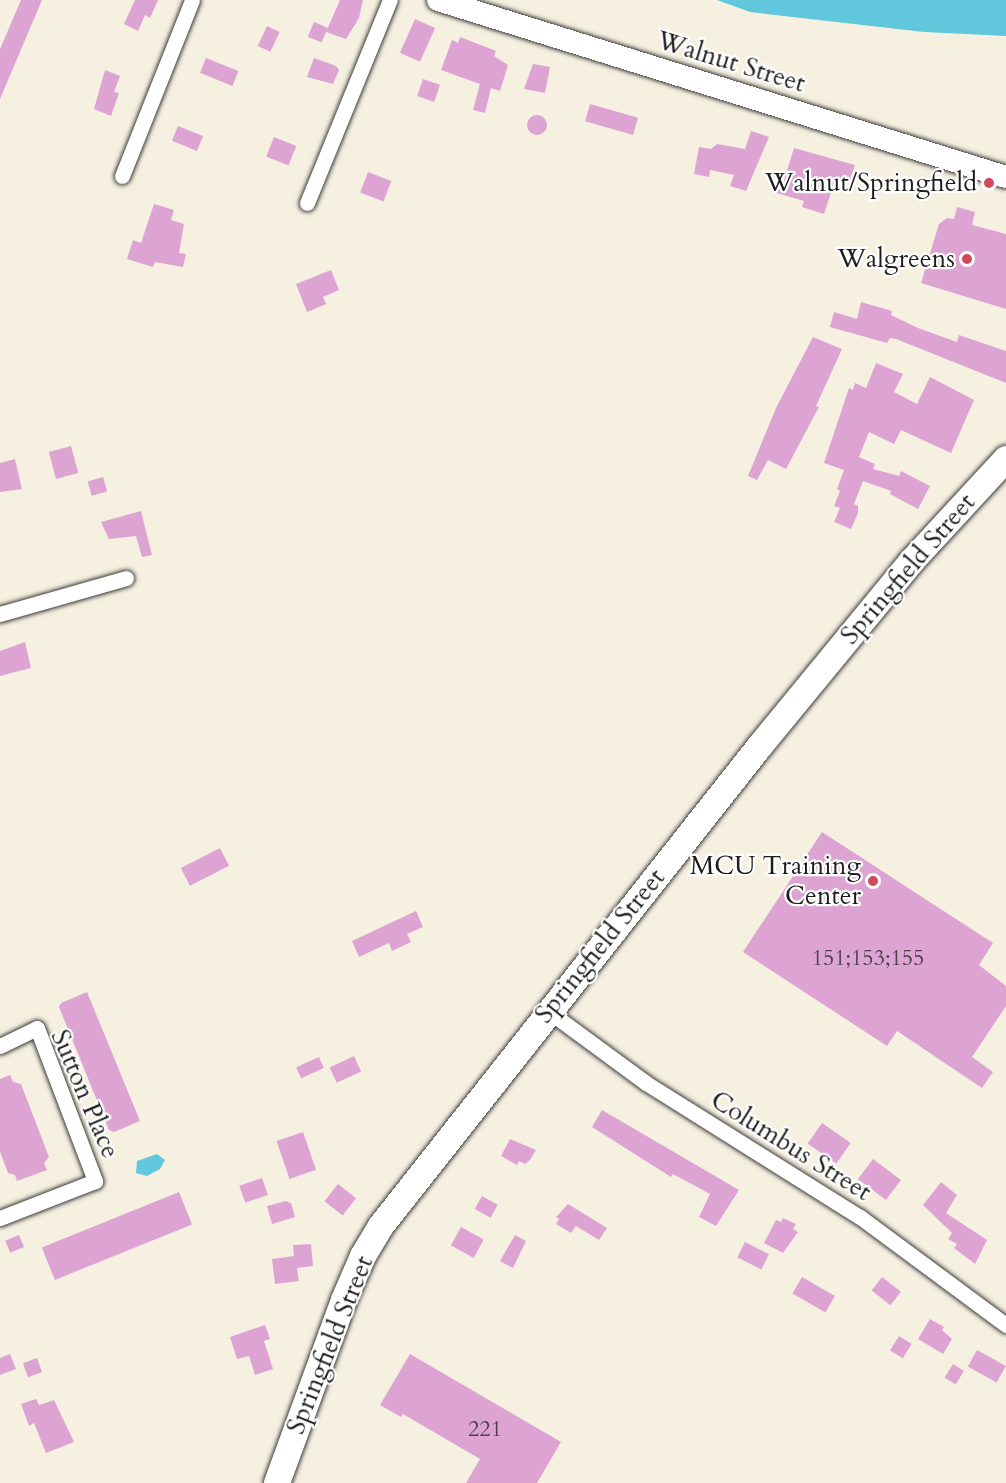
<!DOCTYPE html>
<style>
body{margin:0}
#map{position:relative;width:1006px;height:1483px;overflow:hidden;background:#f6f0e1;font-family:Cardo,serif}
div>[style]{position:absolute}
.water>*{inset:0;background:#60c7dc}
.building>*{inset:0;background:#dda4d3;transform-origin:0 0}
.round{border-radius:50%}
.roads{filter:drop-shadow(0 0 2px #3d3c3a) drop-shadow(0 0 2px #3d3c3a)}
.street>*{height:15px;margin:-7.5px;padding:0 7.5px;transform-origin:7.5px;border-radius:7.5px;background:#fff}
.secondary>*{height:22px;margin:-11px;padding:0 11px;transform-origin:11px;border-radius:11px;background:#fff}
.primary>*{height:26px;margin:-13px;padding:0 13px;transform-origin:13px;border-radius:13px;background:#fff}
.dots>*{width:16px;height:16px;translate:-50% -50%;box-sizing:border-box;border:3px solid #fff;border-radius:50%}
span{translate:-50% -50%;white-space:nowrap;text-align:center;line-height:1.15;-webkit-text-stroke:4.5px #fff;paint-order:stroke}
.number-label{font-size:22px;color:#4c3e4a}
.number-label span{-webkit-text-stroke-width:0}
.street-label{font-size:26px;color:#1c1c1c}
.poi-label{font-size:26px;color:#1c1c1c}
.right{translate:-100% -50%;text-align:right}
</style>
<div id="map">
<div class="water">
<div style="clip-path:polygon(717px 0,1006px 0,1006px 36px,924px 32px,750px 12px)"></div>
<div style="clip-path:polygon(157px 1154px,165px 1160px,160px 1169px,147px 1176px,136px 1173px,137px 1161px)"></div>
</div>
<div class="building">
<div style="clip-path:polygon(21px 0,42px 0,0 99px,0 49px)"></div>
<div style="clip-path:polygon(135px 0,158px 0,150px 18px,145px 15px,138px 31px,124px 24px)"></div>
<div style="clip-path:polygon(340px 0,363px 0,359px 18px,346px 39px,326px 32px)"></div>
<div style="left:415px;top:19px;width:22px;height:37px;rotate:24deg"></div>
<div style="left:314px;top:22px;width:15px;height:16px;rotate:23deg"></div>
<div style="left:267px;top:26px;width:14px;height:22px;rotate:25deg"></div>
<div style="clip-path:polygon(460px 37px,496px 51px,494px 56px,508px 65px,500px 91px,491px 88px,485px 113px,473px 110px,480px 84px,441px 70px,452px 40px,458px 43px)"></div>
<div style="left:206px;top:58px;width:35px;height:16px;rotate:22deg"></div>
<div style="clip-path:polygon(314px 58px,336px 66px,339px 70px,333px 84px,307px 77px)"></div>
<div style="clip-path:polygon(533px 64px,550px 67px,545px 93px,524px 89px)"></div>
<div style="clip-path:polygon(105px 70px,120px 76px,114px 92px,119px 93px,111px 116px,94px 109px)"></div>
<div style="left:423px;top:79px;width:18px;height:18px;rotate:19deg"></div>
<div style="left:590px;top:104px;width:50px;height:18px;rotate:16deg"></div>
<div class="round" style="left:527px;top:115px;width:20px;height:20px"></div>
<div style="left:178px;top:126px;width:27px;height:16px;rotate:22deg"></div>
<div style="clip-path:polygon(751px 131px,769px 137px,746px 191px,730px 186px,734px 175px,710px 170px,709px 177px,694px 174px,699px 147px,711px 149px,717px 144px,745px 149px)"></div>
<div style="left:274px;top:137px;width:24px;height:21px;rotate:22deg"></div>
<div style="clip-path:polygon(794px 148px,855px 165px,849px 182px,836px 177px,824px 214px,802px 207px,804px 201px,773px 192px,776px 181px,783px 183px)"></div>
<div style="left:368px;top:172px;width:25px;height:22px;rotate:21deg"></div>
<div style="clip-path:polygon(154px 204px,174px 210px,171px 220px,184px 224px,179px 253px,186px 254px,183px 267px,155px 262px,153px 267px,127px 259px,133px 240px,141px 243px)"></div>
<div style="clip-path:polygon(957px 207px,975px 212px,972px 225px,1006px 234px,1006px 309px,921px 283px,939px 224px,947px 218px,954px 219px)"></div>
<div style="clip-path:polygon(331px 270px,339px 290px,323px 297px,326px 304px,307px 312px,296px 284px)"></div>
<div style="clip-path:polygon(861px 302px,892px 311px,891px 315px,918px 328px,957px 342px,959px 335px,1006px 351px,1006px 383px,896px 339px,890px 338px,887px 343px,830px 327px,834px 312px,857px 319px)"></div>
<div style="clip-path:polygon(813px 337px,842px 349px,816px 406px,819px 407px,786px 469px,768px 460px,757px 480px,748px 476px,776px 408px)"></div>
<div style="clip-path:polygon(876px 363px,903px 374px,894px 392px,917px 404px,930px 377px,974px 400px,951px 453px,901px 430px,894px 444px,869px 432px,859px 457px,875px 464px,873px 469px,899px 476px,901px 471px,930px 486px,918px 509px,890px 494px,891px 491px,863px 481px,854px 504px,858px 506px,858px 513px,851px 529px,834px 522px,840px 508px,834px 506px,840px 491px,837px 489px,844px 470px,824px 463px,849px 388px,853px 390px,855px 383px,866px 388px)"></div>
<div style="left:71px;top:446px;width:28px;height:23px;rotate:75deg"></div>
<div style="clip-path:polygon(15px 459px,22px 489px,0 492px,0 463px)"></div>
<div style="left:103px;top:477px;width:15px;height:16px;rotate:74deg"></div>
<div style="clip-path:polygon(141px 511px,152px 555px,142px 557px,136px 536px,109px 539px,101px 522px)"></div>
<div style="clip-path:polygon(25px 642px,31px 668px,0 676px,0 651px)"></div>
<div style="clip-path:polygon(822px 832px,993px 943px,979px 965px,1006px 986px,1006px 1006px,972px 1057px,993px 1072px,982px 1088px,897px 1031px,887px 1046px,743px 952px)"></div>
<div style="left:220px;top:848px;width:20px;height:44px;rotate:63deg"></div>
<div style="clip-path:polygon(416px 911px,423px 927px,407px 934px,411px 942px,392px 951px,389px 943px,359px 957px,352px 941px)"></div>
<div style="clip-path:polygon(87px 992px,140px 1121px,114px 1132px,109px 1130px,59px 1007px,61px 1003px)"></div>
<div style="left:354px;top:1056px;width:17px;height:27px;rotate:65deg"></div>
<div style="left:319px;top:1057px;width:12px;height:25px;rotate:66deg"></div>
<div style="clip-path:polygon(10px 1075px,13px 1082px,21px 1084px,49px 1157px,44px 1163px,47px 1170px,17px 1181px,15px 1175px,8px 1173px,0 1152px,0 1079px)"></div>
<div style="clip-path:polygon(602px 1110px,739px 1190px,716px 1226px,699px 1217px,710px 1194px,673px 1174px,671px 1177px,592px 1127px)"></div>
<div style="left:822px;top:1123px;width:35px;height:25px;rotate:35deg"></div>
<div style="left:303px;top:1132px;width:40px;height:28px;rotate:71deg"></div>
<div style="clip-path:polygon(510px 1139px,536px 1150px,530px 1160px,525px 1164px,519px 1161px,517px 1165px,501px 1156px)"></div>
<div style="left:873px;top:1159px;width:35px;height:25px;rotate:37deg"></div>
<div style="left:262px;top:1178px;width:18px;height:24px;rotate:71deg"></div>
<div style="clip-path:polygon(941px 1182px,957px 1195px,946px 1213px,987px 1240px,975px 1264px,954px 1248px,957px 1244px,948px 1239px,952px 1233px,923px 1205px)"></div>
<div style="left:338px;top:1184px;width:23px;height:22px;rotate:38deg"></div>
<div style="left:179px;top:1192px;width:35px;height:148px;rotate:68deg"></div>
<div style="left:482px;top:1196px;width:18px;height:15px;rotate:29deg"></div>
<div style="clip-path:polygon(286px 1201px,291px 1203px,295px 1217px,272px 1224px,267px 1206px)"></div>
<div style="clip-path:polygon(568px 1204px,607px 1228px,599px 1240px,576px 1226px,571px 1233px,556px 1224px,559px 1219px,556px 1217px)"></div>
<div style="clip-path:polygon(783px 1218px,796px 1224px,793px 1229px,798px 1232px,783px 1253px,764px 1243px,776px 1220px,781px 1222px)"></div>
<div style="left:461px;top:1227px;width:26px;height:21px;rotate:29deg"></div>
<div style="left:19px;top:1235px;width:13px;height:15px;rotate:67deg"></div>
<div style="clip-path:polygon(515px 1235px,526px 1241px,513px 1268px,500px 1261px)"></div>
<div style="left:745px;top:1242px;width:27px;height:17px;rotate:27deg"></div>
<div style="clip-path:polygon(311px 1244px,313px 1266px,297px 1268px,299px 1281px,275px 1284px,272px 1259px,294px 1256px,293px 1245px)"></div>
<div style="left:802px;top:1277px;width:38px;height:19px;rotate:30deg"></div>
<div style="left:882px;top:1277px;width:24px;height:17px;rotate:38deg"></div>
<div style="clip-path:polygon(930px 1319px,944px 1327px,942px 1330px,952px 1339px,943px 1354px,918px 1339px)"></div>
<div style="clip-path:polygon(265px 1325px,270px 1339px,264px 1341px,273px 1369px,255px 1375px,249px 1356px,237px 1359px,230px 1337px)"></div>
<div style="left:899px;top:1336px;width:15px;height:17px;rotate:32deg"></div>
<div style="left:977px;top:1350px;width:33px;height:19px;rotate:29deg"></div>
<div style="clip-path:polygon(10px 1354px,16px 1369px,0 1375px,0 1358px)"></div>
<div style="clip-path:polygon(410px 1354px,561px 1442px,537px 1483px,466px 1483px,480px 1459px,403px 1414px,401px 1417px,380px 1405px)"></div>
<div style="left:37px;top:1358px;width:15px;height:15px;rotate:70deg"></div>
<div style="left:953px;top:1364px;width:13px;height:16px;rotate:32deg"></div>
<div style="clip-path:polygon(36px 1399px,39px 1405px,54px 1400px,74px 1442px,46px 1453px,34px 1423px,29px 1426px,21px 1404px)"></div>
</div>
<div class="roads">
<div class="street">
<div style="left:122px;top:176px;width:189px;rotate:-68.3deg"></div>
<div style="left:307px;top:203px;width:219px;rotate:-67.8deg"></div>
<div style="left:0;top:614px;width:131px;rotate:-15.9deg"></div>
<div style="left:548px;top:1011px;width:122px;rotate:36.3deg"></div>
<div style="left:646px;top:1083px;width:252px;rotate:32.1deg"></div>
<div style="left:860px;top:1217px;width:182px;rotate:36.5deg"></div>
<div style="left:0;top:1046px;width:41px;rotate:-25.9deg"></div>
<div style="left:37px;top:1028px;width:164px;rotate:69.2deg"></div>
<div style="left:95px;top:1181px;width:102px;rotate:158.7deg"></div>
</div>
<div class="secondary">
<div style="left:438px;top:0;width:595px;rotate:17.31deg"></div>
</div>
<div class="primary">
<div style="left:277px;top:1483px;width:195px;rotate:-69.9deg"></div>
<div style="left:344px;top:1300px;width:48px;rotate:-66.6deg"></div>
<div style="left:363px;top:1256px;width:35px;rotate:-59deg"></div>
<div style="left:381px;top:1226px;width:612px;rotate:-51.71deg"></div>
<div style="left:760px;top:746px;width:239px;rotate:-50.6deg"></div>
<div style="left:912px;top:561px;width:139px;rotate:-47.3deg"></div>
</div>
</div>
<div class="dots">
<div style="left:989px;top:183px;background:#d1495b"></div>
<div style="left:967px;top:259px;background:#d1495b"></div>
<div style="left:873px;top:881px;background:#d1495b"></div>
</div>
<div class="number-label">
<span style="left:868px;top:959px">151;153;155</span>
<span style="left:485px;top:1430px">221</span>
</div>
<div class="street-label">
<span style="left:731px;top:62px;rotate:17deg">Walnut Street</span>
<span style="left:908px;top:569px;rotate:-49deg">Springfield Street</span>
<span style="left:600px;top:946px;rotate:-51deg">Springfield Street</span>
<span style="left:85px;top:1094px;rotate:67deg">Sutton Place</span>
<span style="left:791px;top:1146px;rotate:32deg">Columbus Street</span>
<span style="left:330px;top:1345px;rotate:-68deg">Springfield Street</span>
</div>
<div class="poi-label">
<span class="right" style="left:977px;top:183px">Walnut/Springfield</span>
<span class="right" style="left:955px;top:259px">Walgreens</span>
<span class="right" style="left:861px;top:881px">MCU Training<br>Center</span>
</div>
</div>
